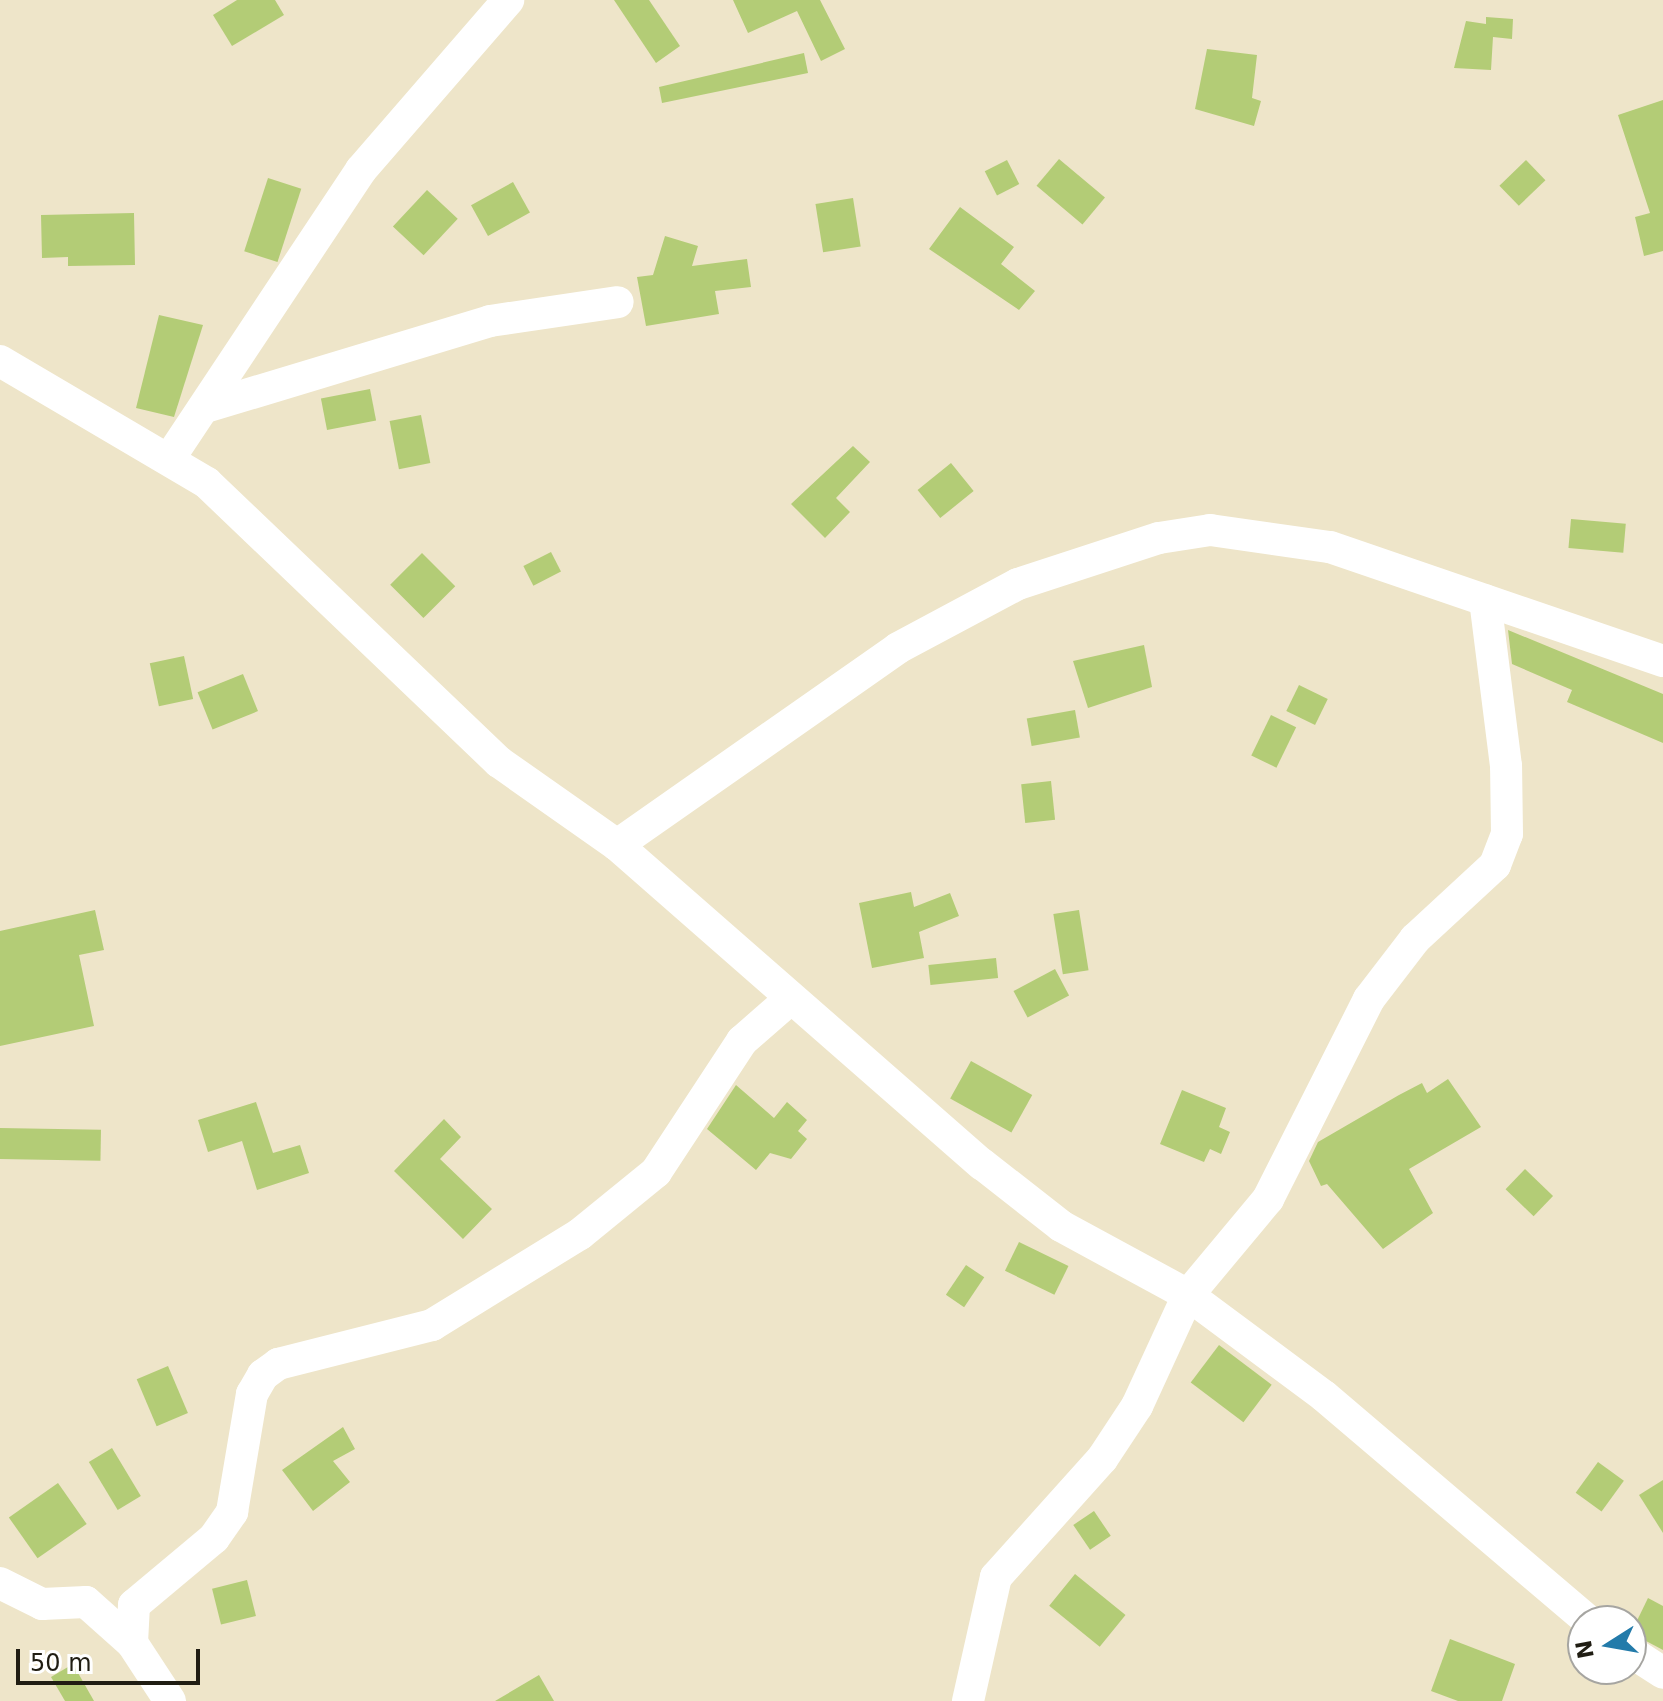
<!DOCTYPE html>
<style>
body{margin:0}
#map{position:relative;width:1663px;height:1701px;overflow:hidden;background:#eee5c9;font-family:"DejaVu Sans",sans-serif}
div>[style]{position:absolute}
.building>*{inset:0;background:#b3cc76;transform-origin:0 0}
.minor>*{height:32px;margin:-16px;padding:0 16px;transform-origin:16px;border-radius:16px;background:#fff}
span{translate:-50% -50%;white-space:nowrap;text-align:center;line-height:1.15;-webkit-text-stroke:7px #fff;paint-order:stroke}
.north{position:absolute;left:1567px;top:1605px;width:80px;height:80px;box-sizing:border-box;background:#fff;border:2px solid #a6a5a1;border-radius:50%;rotate:259deg;font-size:22px;font-weight:700;line-height:32px;text-align:center;color:#201d13}
.north::after{content:'';display:block;margin:auto;width:28px;height:36px;background:#237baa;clip-path:polygon(50% 0,100% 100%,50% 72%,0 100%)}
.scale{position:absolute;left:16px;top:1649px;width:184px;height:36px;box-sizing:border-box;border:4px solid #201d13;border-top:0;padding-left:10px;font-size:24px;line-height:28px;white-space:nowrap;color:#201d13;-webkit-text-stroke:6px #fff;paint-order:stroke}
</style>
<div id="map">
<div class="building">
<div style="clip-path:polygon(237px 0,275px 0,284px 15px,232px 46px,213px 15px)"></div>
<div style="clip-path:polygon(614px 0,649px 0,680px 46px,656px 63px)"></div>
<div style="clip-path:polygon(733px 0,820px 0,845px 49px,821px 61px,797px 11px,748px 33px)"></div>
<div style="clip-path:polygon(1486px 17px,1513px 19px,1512px 39px,1493px 37px,1491px 70px,1454px 68px,1466px 21px,1486px 24px)"></div>
<div style="clip-path:polygon(1207px 49px,1257px 55px,1252px 98px,1261px 101px,1254px 126px,1195px 109px)"></div>
<div style="clip-path:polygon(804px 53px,808px 73px,662px 103px,659px 87px)"></div>
<div style="clip-path:polygon(1663px 100px,1663px 251px,1644px 256px,1635px 217px,1650px 213px,1618px 115px)"></div>
<div style="left:1059px;top:159px;width:60px;height:35px;rotate:40deg"></div>
<div style="left:1007px;top:160px;width:27px;height:25px;rotate:63deg"></div>
<div style="left:1526px;top:160px;width:28px;height:37px;rotate:46deg"></div>
<div style="left:268px;top:178px;width:35px;height:77px;rotate:18deg"></div>
<div style="left:513px;top:182px;width:35px;height:48px;rotate:61deg"></div>
<div style="left:427px;top:190px;width:42px;height:50px;rotate:43deg"></div>
<div style="left:853px;top:198px;width:49px;height:38px;rotate:81deg"></div>
<div style="clip-path:polygon(960px 207px,1014px 247px,1001px 264px,1035px 291px,1019px 310px,929px 249px)"></div>
<div style="clip-path:polygon(134px 213px,135px 265px,68px 266px,68px 257px,42px 258px,41px 215px)"></div>
<div style="clip-path:polygon(665px 236px,698px 246px,692px 266px,747px 259px,751px 287px,715px 291px,719px 314px,646px 326px,637px 277px,653px 275px)"></div>
<div style="clip-path:polygon(159px 315px,203px 325px,174px 417px,136px 408px)"></div>
<div style="left:370px;top:389px;width:32px;height:50px;rotate:79deg"></div>
<div style="left:421px;top:415px;width:49px;height:32px;rotate:79deg"></div>
<div style="clip-path:polygon(853px 446px,870px 462px,836px 498px,850px 512px,825px 538px,791px 504px)"></div>
<div style="left:951px;top:463px;width:36px;height:43px;rotate:51deg"></div>
<div style="left:1571px;top:519px;width:55px;height:29px;rotate:5deg"></div>
<div style="left:551px;top:552px;width:22px;height:31px;rotate:63deg"></div>
<div style="left:422px;top:553px;width:47px;height:45px;rotate:45deg"></div>
<div style="clip-path:polygon(1508px 630px,1663px 694px,1663px 743px,1567px 702px,1572px 690px,1512px 664px)"></div>
<div style="clip-path:polygon(1144px 645px,1152px 687px,1088px 708px,1073px 661px)"></div>
<div style="left:184px;top:656px;width:44px;height:35px;rotate:78deg"></div>
<div style="left:243px;top:674px;width:40px;height:49px;rotate:68deg"></div>
<div style="left:1299px;top:685px;width:32px;height:29px;rotate:26deg"></div>
<div style="left:1075px;top:710px;width:28px;height:49px;rotate:80deg"></div>
<div style="left:1271px;top:715px;width:28px;height:45px;rotate:26deg"></div>
<div style="left:1051px;top:781px;width:39px;height:30px;rotate:84deg"></div>
<div style="clip-path:polygon(911px 892px,914px 907px,950px 893px,959px 916px,919px 932px,924px 958px,872px 968px,859px 903px)"></div>
<div style="clip-path:polygon(95px 910px,104px 950px,79px 955px,94px 1026px,0 1046px,0 931px)"></div>
<div style="left:1079px;top:910px;width:61px;height:26px;rotate:81deg"></div>
<div style="left:996px;top:958px;width:20px;height:68px;rotate:84deg"></div>
<div style="left:1055px;top:969px;width:30px;height:47px;rotate:62deg"></div>
<div style="left:971px;top:1061px;width:70px;height:43px;rotate:29deg"></div>
<div style="clip-path:polygon(1448px 1079px,1481px 1127px,1409px 1169px,1433px 1213px,1383px 1249px,1327px 1184px,1321px 1186px,1309px 1161px,1318px 1142px,1399px 1095px,1422px 1083px,1427px 1093px)"></div>
<div style="clip-path:polygon(736px 1085px,774px 1118px,787px 1102px,807px 1120px,798px 1131px,807px 1139px,791px 1159px,770px 1153px,756px 1170px,707px 1129px)"></div>
<div style="clip-path:polygon(1182px 1090px,1226px 1108px,1219px 1127px,1230px 1132px,1221px 1154px,1210px 1149px,1204px 1162px,1160px 1144px)"></div>
<div style="clip-path:polygon(256px 1102px,273px 1153px,300px 1145px,309px 1173px,257px 1190px,242px 1141px,208px 1152px,198px 1120px)"></div>
<div style="clip-path:polygon(444px 1119px,461px 1137px,440px 1159px,492px 1209px,463px 1239px,394px 1171px)"></div>
<div style="left:0;top:1128px;width:101px;height:31px;rotate:1deg"></div>
<div style="left:1525px;top:1169px;width:39px;height:28px;rotate:44deg"></div>
<div style="left:1019px;top:1242px;width:55px;height:32px;rotate:26deg"></div>
<div style="left:966px;top:1265px;width:22px;height:36px;rotate:34deg"></div>
<div style="left:1219px;top:1345px;width:66px;height:47px;rotate:37deg"></div>
<div style="left:168px;top:1366px;width:51px;height:34px;rotate:67deg"></div>
<div style="clip-path:polygon(343px 1427px,355px 1449px,333px 1461px,350px 1482px,313px 1511px,282px 1470px)"></div>
<div style="left:112px;top:1448px;width:56px;height:27px;rotate:59deg"></div>
<div style="left:1598px;top:1462px;width:32px;height:38px;rotate:36deg"></div>
<div style="clip-path:polygon(1663px 1480px,1663px 1533px,1639px 1495px)"></div>
<div style="left:58px;top:1483px;width:50px;height:60px;rotate:55deg"></div>
<div style="left:1094px;top:1511px;width:30px;height:25px;rotate:56deg"></div>
<div style="left:1075px;top:1574px;width:65px;height:41px;rotate:39deg"></div>
<div style="left:247px;top:1580px;width:37px;height:36px;rotate:76deg"></div>
<div style="clip-path:polygon(1648px 1598px,1663px 1606px,1663px 1650px,1631px 1633px)"></div>
<div style="clip-path:polygon(1450px 1639px,1515px 1664px,1502px 1701px,1458px 1701px,1431px 1691px)"></div>
<div style="clip-path:polygon(73px 1664px,94px 1701px,65px 1701px,51px 1677px)"></div>
<div style="clip-path:polygon(539px 1675px,554px 1701px,495px 1701px)"></div>
</div>
<div class="minor">
<div style="left:0;top:361px;width:240px;rotate:30.5deg"></div>
<div style="left:207px;top:483px;width:404px;rotate:43.7deg"></div>
<div style="left:499px;top:762px;width:144px;rotate:35.1deg"></div>
<div style="left:617px;top:845px;width:485px;rotate:41.2deg"></div>
<div style="left:982px;top:1164px;width:100px;rotate:38.1deg"></div>
<div style="left:1061px;top:1226px;width:145px;rotate:28.5deg"></div>
<div style="left:1188px;top:1295px;width:169px;rotate:36.6deg"></div>
<div style="left:1324px;top:1396px;width:347px;rotate:40.4deg"></div>
<div style="left:209px;top:406px;width:294px;rotate:-16.8deg"></div>
<div style="left:490px;top:321px;width:129px;rotate:-8.4deg"></div>
<div style="left:171px;top:456px;width:343px;rotate:-56.4deg"></div>
<div style="left:361px;top:170px;width:225px;rotate:-49.1deg"></div>
<div style="left:617px;top:845px;width:343px;rotate:-35deg"></div>
<div style="left:898px;top:648px;width:136px;rotate:-28.1deg"></div>
<div style="left:1018px;top:584px;width:148px;rotate:-18.1deg"></div>
<div style="left:1159px;top:538px;width:52px;rotate:-8.9deg"></div>
<div style="left:1210px;top:530px;width:121px;rotate:8.1deg"></div>
<div style="left:1330px;top:547px;width:352px;rotate:18.9deg"></div>
<div style="left:0;top:1583px;width:47px;rotate:26.6deg"></div>
<div style="left:42px;top:1604px;width:44px;rotate:-2.6deg"></div>
<div style="left:86px;top:1602px;width:62px;rotate:41.7deg"></div>
<div style="left:1631px;top:1652px;width:38px;rotate:33deg"></div>
<div style="left:170px;top:1701px;width:69px;rotate:-123.2deg"></div>
<div style="left:132px;top:1643px;width:38px;rotate:-87deg"></div>
<div style="left:134px;top:1605px;width:104px;rotate:-39.9deg"></div>
<div style="left:214px;top:1538px;width:32px;rotate:-55deg"></div>
<div style="left:232px;top:1512px;width:120px;rotate:-80.4deg"></div>
<div style="left:252px;top:1394px;width:22px;rotate:-60deg"></div>
<div style="left:263px;top:1375px;width:19px;rotate:-36deg"></div>
<div style="left:278px;top:1364px;width:159px;rotate:-14.2deg"></div>
<div style="left:432px;top:1325px;width:174px;rotate:-31.6deg"></div>
<div style="left:580px;top:1234px;width:98px;rotate:-39.2deg"></div>
<div style="left:656px;top:1172px;width:157px;rotate:-56.7deg"></div>
<div style="left:742px;top:1041px;width:62px;rotate:-41.1deg"></div>
<div style="left:968px;top:1701px;width:127px;rotate:-77.3deg"></div>
<div style="left:996px;top:1577px;width:159px;rotate:-48.1deg"></div>
<div style="left:1102px;top:1459px;width:64px;rotate:-56.6deg"></div>
<div style="left:1137px;top:1406px;width:122px;rotate:-65.3deg"></div>
<div style="left:1188px;top:1295px;width:125px;rotate:-50.2deg"></div>
<div style="left:1268px;top:1199px;width:224px;rotate:-63.2deg"></div>
<div style="left:1369px;top:999px;width:76px;rotate:-52.5deg"></div>
<div style="left:1415px;top:939px;width:109px;rotate:-42.8deg"></div>
<div style="left:1495px;top:865px;width:33px;rotate:-69deg"></div>
<div style="left:1507px;top:834px;width:68px;rotate:-90.8deg"></div>
<div style="left:1506px;top:766px;width:167px;rotate:-97.2deg"></div>
</div>
<div class="north">N</div>
<div class="scale">50 m</div>
</div>
